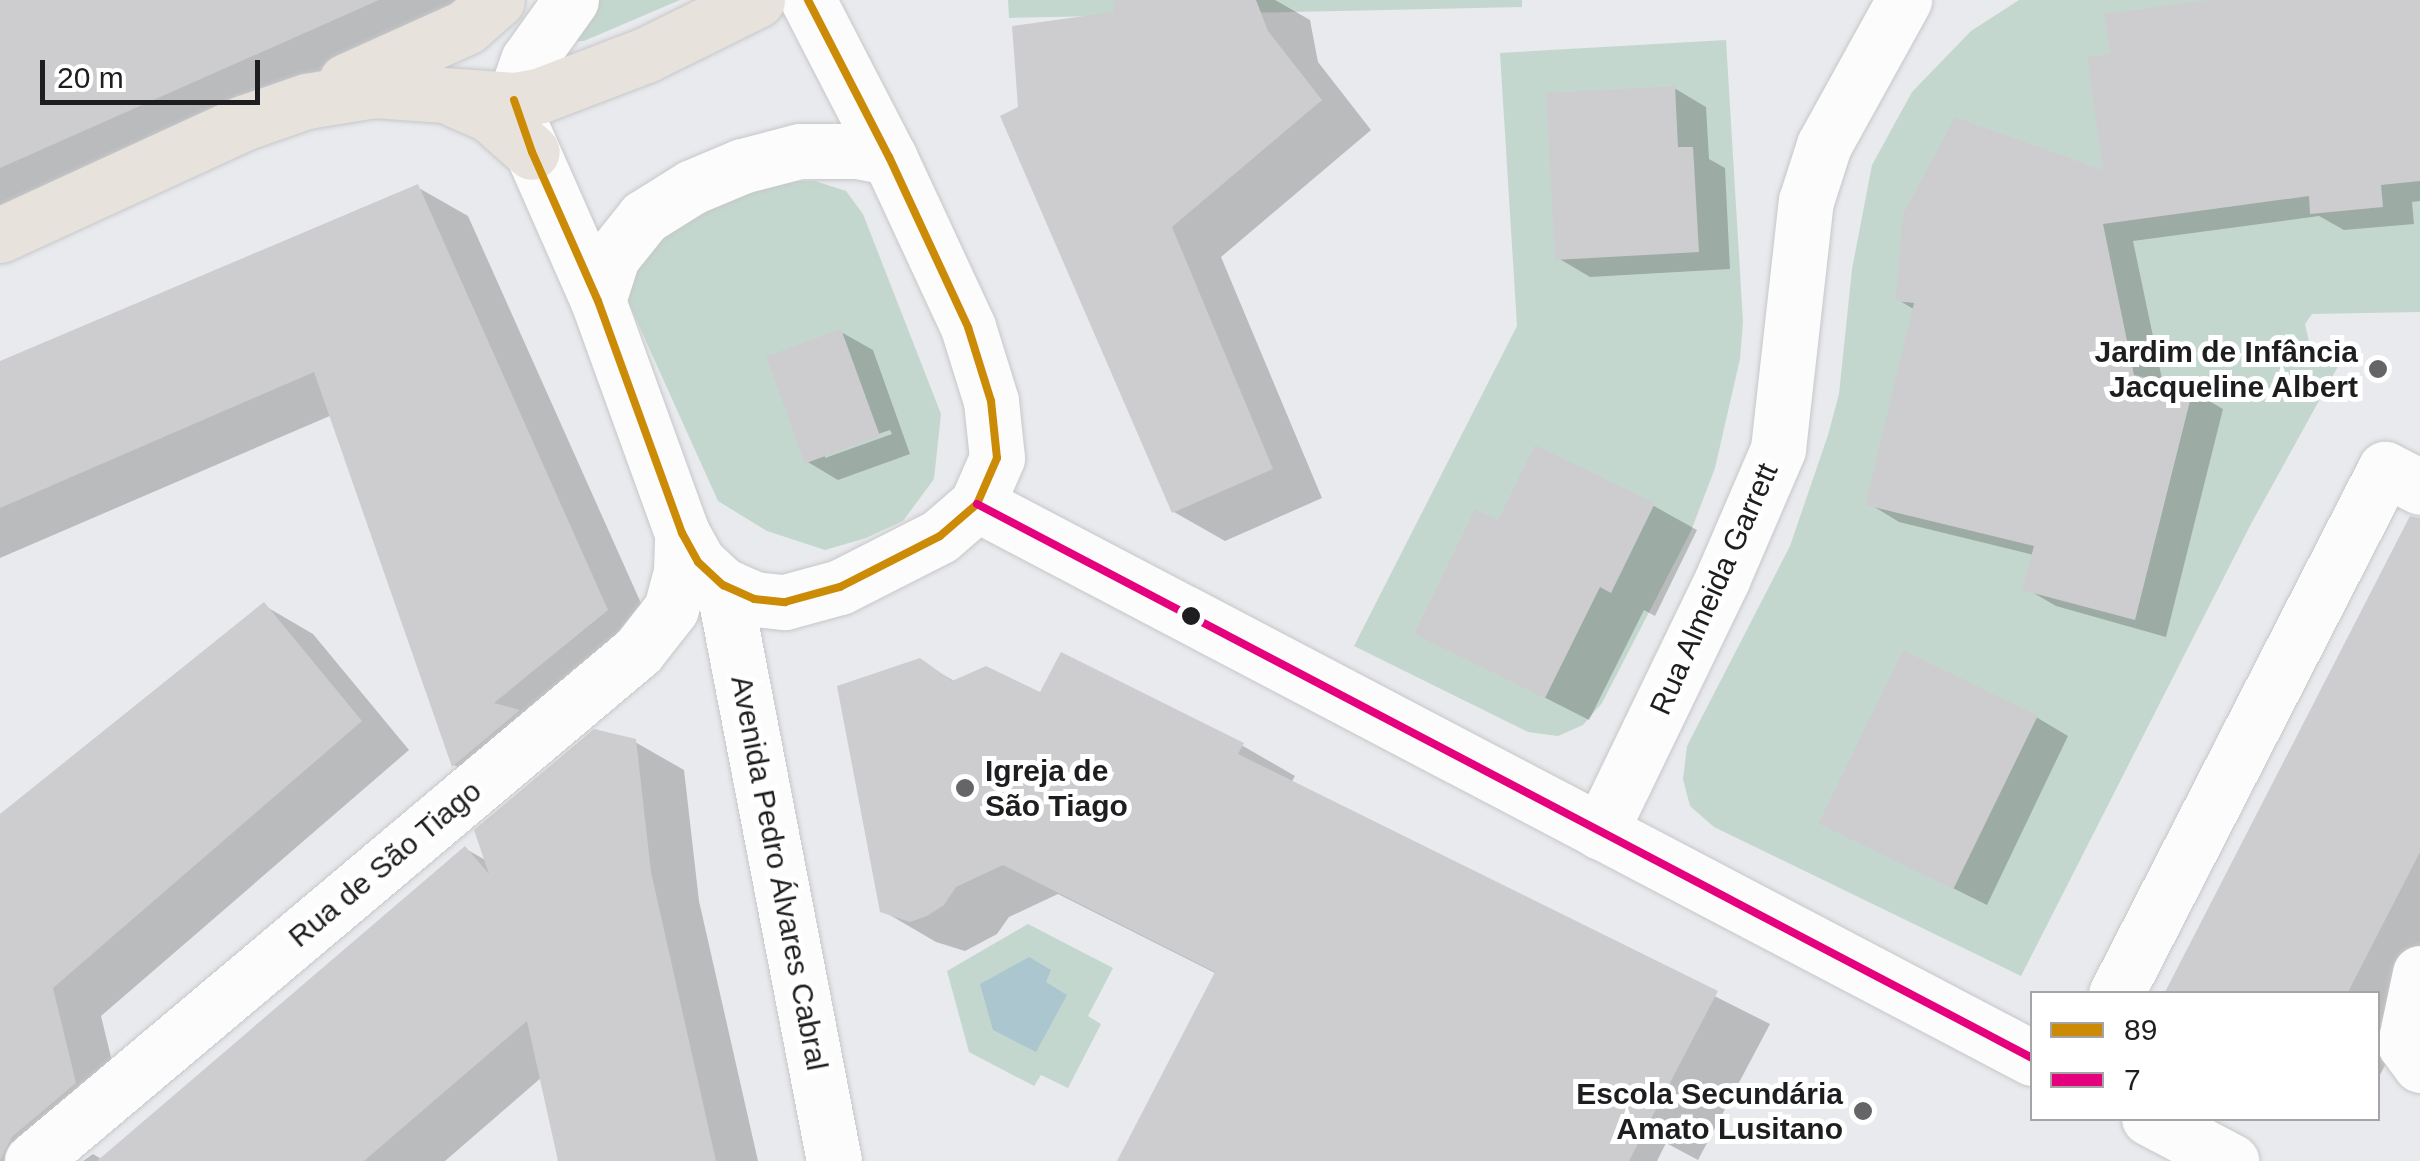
<!DOCTYPE html>
<meta charset="utf-8">
<style>
body{margin:0}
#map{position:relative;width:2420px;height:1161px;overflow:hidden;background:#e8eaed;font-family:Helvetica,sans-serif}
div>[style]{position:absolute}
.green>*{inset:0;background:#c4d7ce}
.water>*{inset:0;background:#abc6ce}
.shadow>*{inset:0;background:#0003}
.building>*{inset:0;background:#cdcdd0;transform-origin:0 0}
.roads{filter:drop-shadow(0 0 2px #c6c7c9) drop-shadow(0 0 2px #c6c7c9)}
.minor>*{height:55px;margin:-27.5px;padding:0 27.5px;transform-origin:27.5px;border-radius:27.5px;background:#fcfcfc}
.major>*{height:55px;margin:-27.5px;padding:0 27.5px;transform-origin:27.5px;border-radius:27.5px;background:#e8e2dc}
.bus-1>*{height:8px;margin:-4px;padding:0 4px;transform-origin:4px;border-radius:4px;background:#cc8b06}
.bus-2>*{height:8px;margin:-4px;padding:0 4px;transform-origin:4px;border-radius:4px;background:#e5007d}
.dots>*{width:28px;height:28px;translate:-50% -50%;box-sizing:border-box;border:5px solid #fff;border-radius:50%}
span{translate:-50% -50%;white-space:nowrap;text-align:center;line-height:1.15;-webkit-text-stroke:10px #fff;paint-order:stroke}
.poi-label{font-size:30px;color:#1e1e20;font-weight:700}
.right{translate:-100% -50%;text-align:right}
.left{translate:0 -50%;text-align:left}
.street-label{font-size:30px;color:#1e1e20}
.legend{position:absolute;left:2030px;top:991px;width:350px;height:130px;box-sizing:border-box;background:#fff;border:2px solid #a5a5a6;margin:0;padding:12px 18px;list-style:none;font-size:30px;color:#1e1e20}
.legend li{display:flex;align-items:center;gap:20px;height:50px}
.legend b{width:50px;border:2px solid #a5a5a6}
.scale{position:absolute;left:40px;top:60px;width:220px;height:45px;box-sizing:border-box;border:5px solid #1e1e20;border-top:0;padding-left:12px;font-size:30px;line-height:35px;white-space:nowrap;color:#1e1e20;-webkit-text-stroke:8px #fff;paint-order:stroke}
</style>
<div id="map">
<div class="green">
<div style="clip-path:polygon(593px 0,680px 0,584px 41px,565px 41px)"></div>
<div style="clip-path:polygon(1008px 0,1522px 0,1522px 7px,1009px 18px)"></div>
<div style="clip-path:polygon(2019px 0,2420px 0,2420px 312px,2312px 314px,2305px 324px,2310px 346px,2341px 361px,2251px 524px,2021px 976px,1714px 827px,1690px 806px,1683px 779px,1687px 746px,1790px 546px,1828px 435px,1839px 394px,1852px 269px,1872px 165px,1912px 92px,1971px 31px)"></div>
<div style="clip-path:polygon(1726px 40px,1743px 322px,1740px 359px,1715px 468px,1691px 531px,1602px 703px,1583px 725px,1558px 736px,1528px 732px,1354px 646px,1517px 326px,1500px 53px)"></div>
<div style="clip-path:polygon(781px 181px,815px 181px,846px 191px,863px 214px,941px 414px,934px 479px,903px 521px,866px 538px,825px 550px,767px 531px,718px 501px,627px 299px,636px 262px,664px 232px,718px 203px)"></div>
<div style="clip-path:polygon(1028px 924px,1113px 968px,1088px 1016px,1101px 1024px,1068px 1088px,1041px 1075px,1034px 1086px,969px 1052px,947px 971px)"></div>
</div>
<div class="water">
<div style="clip-path:polygon(1029px 957px,1051px 970px,1046px 982px,1067px 995px,1036px 1052px,993px 1030px,980px 984px)"></div>
</div>
<div class="shadow">
<div style="clip-path:polygon(16px 0,494px 0,0 221px,0 17px)"></div>
<div style="clip-path:polygon(1117px 0,1275px 0,1310px 20px,1318px 62px,1371px 130px,1221px 257px,1322px 498px,1225px 541px,1174px 512px,1020px 108px,1115px 14px)"></div>
<div style="clip-path:polygon(2226px 0,2420px 0,2420px 201px,2412px 202px,2414px 224px,2344px 230px,2319px 216px,2133px 241px,2163px 384px,2192px 391px,2223px 409px,2166px 637px,2056px 606px,2025px 588px,2034px 555px,1899px 522px,1868px 503px,1915px 310px,1897px 299px,2106px 173px,2113px 56px)"></div>
<div style="clip-path:polygon(1674px 88px,1706px 107px,1709px 159px,1725px 168px,1730px 269px,1590px 277px,1558px 258px)"></div>
<div style="clip-path:polygon(417px 187px,468px 216px,657px 639px,504px 794px,454px 765px,332px 415px,0 558px,0 364px)"></div>
<div style="clip-path:polygon(evenodd,841px 332px,873px 350px,910px 454px,838px 480px,806px 461px,841px 332px,890px 430px,892px 434px,825px 458px,825px 452px,890px 430px)"></div>
<div style="clip-path:polygon(1654px 506px,1697px 530px,1655px 616px,1644px 610px,1589px 720px,1417px 633px,1499px 523px)"></div>
<div style="clip-path:polygon(2420px 530px,2420px 996px,2378px 1079px,2378px 994px,2173px 994px)"></div>
<div style="clip-path:polygon(265px 606px,313px 634px,409px 750px,101px 1016px,124px 1111px,65px 1161px,0 1161px,0 817px)"></div>
<div style="clip-path:polygon(1062px 655px,1243px 746px,1295px 776px,1291px 783px,1770px 1024px,1698px 1160px,1666px 1143px,1657px 1161px,1120px 1161px,1217px 974px,1058px 894px,1009px 917px,997px 934px,965px 951px,936px 942px,883px 911px,919px 661px,956px 682px,1041px 695px)"></div>
<div style="clip-path:polygon(2036px 717px,2068px 736px,1987px 905px,1822px 823px)"></div>
<div style="clip-path:polygon(635px 742px,684px 770px,699px 901px,758px 1161px,561px 1161px,542px 1077px,445px 1161px,83px 1161px,93px 1154px,103px 1160px,466px 849px,487px 861px)"></div>
</div>
<div class="building">
<div style="clip-path:polygon(0 0,379px 0,0 168px)"></div>
<div style="clip-path:polygon(1114px 0,1256px 0,1268px 31px,1322px 100px,1172px 227px,1273px 469px,1172px 513px,1000px 116px,1018px 107px,1012px 26px,1113px 12px)"></div>
<div style="clip-path:polygon(2208px 0,2420px 0,2420px 181px,2381px 185px,2383px 207px,2310px 214px,2309px 196px,2103px 224px,2134px 375px,2193px 389px,2135px 620px,2022px 590px,2034px 546px,1865px 505px,1914px 303px,1895px 301px,1903px 214px,1955px 117px,2103px 170px,2087px 57px,2110px 54px,2104px 14px)"></div>
<div style="clip-path:polygon(1675px 86px,1678px 147px,1693px 147px,1699px 252px,1555px 260px,1546px 93px)"></div>
<div style="clip-path:polygon(418px 184px,608px 610px,494px 703px,520px 710px,452px 767px,314px 372px,0 508px,0 361px)"></div>
<div style="left:841px;top:329px;width:114px;height:80px;rotate:70deg"></div>
<div style="clip-path:polygon(1535px 445px,1655px 503px,1611px 593px,1600px 587px,1545px 698px,1414px 634px,1475px 509px,1498px 520px)"></div>
<div style="clip-path:polygon(2410px 516px,2420px 518px,2420px 852px,2347px 994px,2164px 994px)"></div>
<div style="clip-path:polygon(264px 602px,362px 721px,53px 988px,76px 1083px,12px 1137px,0 1161px,0 814px)"></div>
<div style="left:1903px;top:650px;width:150px;height:193px;rotate:26deg"></div>
<div style="clip-path:polygon(1061px 652px,1244px 743px,1238px 754px,1718px 991px,1629px 1161px,1117px 1161px,1215px 972px,1003px 865px,956px 887px,944px 905px,927px 916px,910px 922px,880px 912px,837px 686px,920px 658px,952px 681px,986px 666px,1040px 692px)"></div>
<div style="clip-path:polygon(594px 729px,636px 739px,651px 872px,716px 1161px,558px 1161px,527px 1021px,364px 1161px,97px 1161px,465px 846px,489px 874px,474px 830px)"></div>
</div>
<div class="roads">
<div class="minor">
<div style="left:571px;top:0;width:74px;rotate:125.6deg"></div>
<div style="left:528px;top:60px;width:42px;rotate:109.3deg"></div>
<div style="left:514px;top:100px;width:25px;rotate:76deg"></div>
<div style="left:520px;top:124px;width:193px;rotate:66.2deg"></div>
<div style="left:598px;top:301px;width:247px;rotate:70.1deg"></div>
<div style="left:682px;top:533px;width:33px;rotate:61deg"></div>
<div style="left:698px;top:562px;width:34px;rotate:43deg"></div>
<div style="left:723px;top:585px;width:34px;rotate:24deg"></div>
<div style="left:754px;top:599px;width:31px;rotate:6deg"></div>
<div style="left:785px;top:602px;width:57px;rotate:-15.3deg"></div>
<div style="left:840px;top:587px;width:112px;rotate:-27deg"></div>
<div style="left:940px;top:536px;width:49px;rotate:-40.9deg"></div>
<div style="left:977px;top:504px;width:50px;rotate:-66.5deg"></div>
<div style="left:997px;top:458px;width:57px;rotate:-96deg"></div>
<div style="left:991px;top:401px;width:77px;rotate:-107.3deg"></div>
<div style="left:968px;top:327px;width:187px;rotate:-114.9deg"></div>
<div style="left:889px;top:157px;width:177px;rotate:-117.3deg"></div>
<div style="left:598px;top:301px;width:46px;rotate:-72.3deg"></div>
<div style="left:612px;top:257px;width:51px;rotate:-51.3deg"></div>
<div style="left:644px;top:217px;width:57px;rotate:-32deg"></div>
<div style="left:692px;top:187px;width:54px;rotate:-22.8deg"></div>
<div style="left:742px;top:166px;width:60px;rotate:-14.5deg"></div>
<div style="left:800px;top:151px;width:57px"></div>
<div style="left:857px;top:151px;width:33px;rotate:11deg"></div>
<div style="left:977px;top:504px;width:1192px;rotate:27.7deg"></div>
<div style="left:723px;top:585px;width:587px;rotate:79.09deg"></div>
<div style="left:1600px;top:832px;width:283px;rotate:-64.2deg"></div>
<div style="left:1723px;top:577px;width:139px;rotate:-66.7deg"></div>
<div style="left:1778px;top:449px;width:250px;rotate:-83.6deg"></div>
<div style="left:1806px;top:201px;width:59px;rotate:-72.2deg"></div>
<div style="left:1824px;top:145px;width:166px;rotate:-61.1deg"></div>
<div style="left:2420px;top:973px;width:73px;rotate:101.9deg"></div>
<div style="left:2405px;top:1044px;width:26px;rotate:54deg"></div>
<div style="left:2116px;top:994px;width:590px;rotate:-62.87deg"></div>
<div style="left:2385px;top:469px;width:39px;rotate:27deg"></div>
<div style="left:2149px;top:1118px;width:93px;rotate:27.7deg"></div>
<div style="left:32px;top:1161px;width:792px;rotate:-40.08deg"></div>
<div style="left:638px;top:651px;width:53px;rotate:-51.8deg"></div>
<div style="left:671px;top:609px;width:39px;rotate:-75deg"></div>
<div style="left:681px;top:571px;width:38px;rotate:-88deg"></div>
</div>
<div class="major">
<div style="left:346px;top:81px;width:132px;rotate:-24.2deg"></div>
<div style="left:466px;top:27px;width:41px;rotate:-41.1deg"></div>
<div style="left:456px;top:100px;width:36px;rotate:23deg"></div>
<div style="left:489px;top:114px;width:57px;rotate:41.5deg"></div>
<div style="left:0;top:235px;width:268px;rotate:-24.7deg"></div>
<div style="left:243px;top:123px;width:68px;rotate:-19deg"></div>
<div style="left:307px;top:101px;width:68px;rotate:-9.3deg"></div>
<div style="left:374px;top:90px;width:140px;rotate:4.1deg"></div>
<div style="left:514px;top:100px;width:27px;rotate:-10deg"></div>
<div style="left:541px;top:95px;width:112px;rotate:-20.9deg"></div>
<div style="left:646px;top:55px;width:124px;rotate:-26.4deg"></div>
</div>
</div>
<div class="bus-1">
<div style="left:514px;top:100px;width:55px;rotate:70.9deg"></div>
<div style="left:532px;top:152px;width:163px;rotate:66.1deg"></div>
<div style="left:598px;top:301px;width:247px;rotate:70.1deg"></div>
<div style="left:682px;top:533px;width:33px;rotate:61deg"></div>
<div style="left:698px;top:562px;width:34px;rotate:43deg"></div>
<div style="left:723px;top:585px;width:34px;rotate:24deg"></div>
<div style="left:754px;top:599px;width:31px;rotate:6deg"></div>
<div style="left:785px;top:602px;width:57px;rotate:-15.3deg"></div>
<div style="left:840px;top:587px;width:112px;rotate:-27deg"></div>
<div style="left:940px;top:536px;width:49px;rotate:-40.9deg"></div>
<div style="left:977px;top:504px;width:50px;rotate:-66.5deg"></div>
<div style="left:997px;top:458px;width:57px;rotate:-96deg"></div>
<div style="left:991px;top:401px;width:77px;rotate:-107.3deg"></div>
<div style="left:968px;top:327px;width:187px;rotate:-114.9deg"></div>
<div style="left:889px;top:157px;width:177px;rotate:-117.3deg"></div>
</div>
<div class="bus-2">
<div style="left:977px;top:504px;width:1192px;rotate:27.7deg"></div>
</div>
<div class="dots">
<div style="left:2378px;top:369px;background:#656568"></div>
<div style="left:1191px;top:616px;background:#1e1e20"></div>
<div style="left:965px;top:788px;background:#656568"></div>
<div style="left:1863px;top:1111px;background:#656568"></div>
</div>
<div class="poi-label">
<span class="right" style="left:2358px;top:369px">Jardim de Infância<br>Jacqueline Albert</span>
<span class="left" style="left:985px;top:788px">Igreja de<br>São Tiago</span>
<span class="right" style="left:1843px;top:1111px">Escola Secundária<br>Amato Lusitano</span>
</div>
<div class="street-label">
<span style="left:1714px;top:589px;rotate:-66deg">Rua Almeida Garrett</span>
<span style="left:385px;top:864px;rotate:-40deg">Rua de São Tiago</span>
<span style="left:779px;top:873px;rotate:79deg">Avenida Pedro Álvares Cabral</span>
</div>
<ul class="legend">
<li><b style="height:12px;background:#cc8b06"></b>89</li>
<li><b style="height:12px;background:#e5007d"></b>7</li>
</ul>
<div class="scale">20 m</div>
</div>
